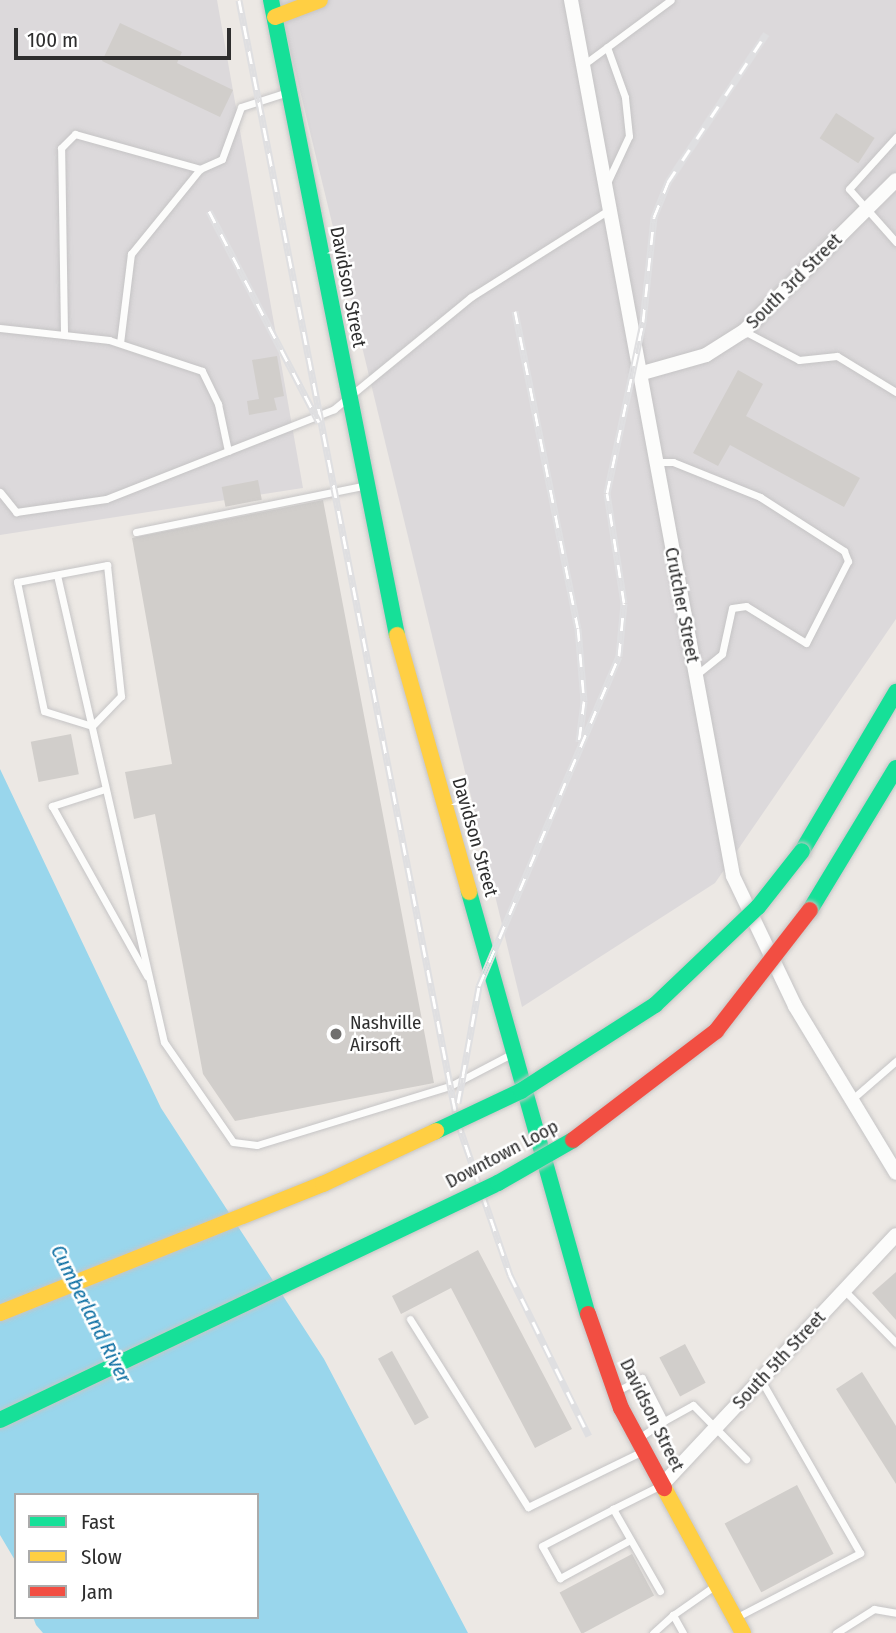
<!DOCTYPE html>
<style>
body{margin:0}
#map{position:relative;width:896px;height:1633px;overflow:hidden;background:#ece8e4;font-family:"Fira Sans Condensed",sans-serif}
div>[style]{position:absolute}
.industrial>*{inset:0;background:#dcd9db}
.water>*{inset:0;background:#99d6ec}
.building>*{inset:0;background:#d1cecb;transform-origin:0 0}
.roads{filter:drop-shadow(0 0 2px #c5c4c5) drop-shadow(0 0 2px #c5c4c5)}
.lane>*{height:7px;margin:-3.5px;padding:0 3.5px;transform-origin:3.5px;border-radius:3.5px;background:#fcfcfb}
.street>*{height:14px;margin:-7px;padding:0 7px;transform-origin:7px;border-radius:7px;background:#fcfcfb}
.fast>*{height:16px;margin:-8px;padding:0 8px;transform-origin:8px;border-radius:8px;background:#16e098}
.slow>*{height:16px;margin:-8px;padding:0 8px;transform-origin:8px;border-radius:8px;background:#ffcf43}
.jam>*{height:16px;margin:-8px;padding:0 8px;transform-origin:8px;border-radius:8px;background:#f24e42}
.rail>*{height:7px;margin-top:-3.5px;transform-origin:0;background:repeating-linear-gradient(90deg,#fff 0 13px,#dfdfe1 0 26px);box-sizing:border-box;border-block:2px solid #dfdfe1}
.bridges{filter:drop-shadow(0 0 2px #c6c5c4) drop-shadow(0 0 2px #c6c5c4)}
.fast-bridge>*{height:16px;margin:-8px;padding:0 8px;transform-origin:8px;border-radius:8px;background:#16e098}
.slow-bridge>*{height:16px;margin:-8px;padding:0 8px;transform-origin:8px;border-radius:8px;background:#ffcf43}
.jam-bridge>*{height:16px;margin:-8px;padding:0 8px;transform-origin:8px;border-radius:8px;background:#f24e42}
.dots>*{width:19px;height:19px;translate:-50% -50%;box-sizing:border-box;border:4px solid #fff;border-radius:50%}
span{translate:-50% -50%;white-space:nowrap;text-align:center;line-height:1.15;-webkit-text-stroke:5px #fff;paint-order:stroke}
.street-label{font-size:19px;color:#2e2e2e}
.poi-label{font-size:19px;color:#2e2e2e}
.left{translate:0 -50%;text-align:left}
.water-label{font-size:21px;color:#0d6fa3;font-style:italic}
.legend{position:absolute;left:14px;top:1493px;width:245px;height:126px;box-sizing:border-box;background:#fff;border:2px solid #ababab;margin:0;padding:9px 12px;list-style:none;font-size:21px;color:#2e2e2e}
.legend li{display:flex;align-items:center;gap:14px;height:35px}
.legend b{width:35px;border:2px solid #ababab}
.scale{position:absolute;left:14px;top:28px;width:217px;height:32px;box-sizing:border-box;border:4px solid #2e2e2e;border-top:0;padding-left:9px;font-size:21px;line-height:24px;white-space:nowrap;color:#2e2e2e;-webkit-text-stroke:5px #fff;paint-order:stroke}
</style>
<div id="map">
<div class="industrial">
<div style="clip-path:polygon(0 0,217px 0,303px 488px,0 535px)"></div>
<div style="clip-path:polygon(278px 0,896px 0,896px 619px,715px 883px,522px 1007px)"></div>
</div>
<div class="water">
<div style="clip-path:polygon(0 769px,161px 1108px,324px 1359px,468px 1633px,43px 1633px,36px 1625px,33px 1617px,257px 1617px,257px 1495px,16px 1495px,16px 1562px,0 1535px)"></div>
</div>
<div class="building">
<div style="clip-path:polygon(120px 23px,182px 52px,177px 63px,233px 90px,220px 117px,102px 61px)"></div>
<div style="left:836px;top:113px;width:46px;height:30px;rotate:33deg"></div>
<div style="clip-path:polygon(277px 356px,284px 396px,274px 398px,277px 410px,249px 415px,247px 401px,259px 399px,252px 360px)"></div>
<div style="clip-path:polygon(738px 370px,763px 384px,746px 416px,860px 478px,844px 507px,730px 445px,718px 466px,693px 453px)"></div>
<div style="left:258px;top:480px;width:20px;height:37px;rotate:79deg"></div>
<div style="clip-path:polygon(323px 500px,434px 1083px,235px 1121px,203px 1074px,155px 814px,134px 819px,125px 772px,172px 764px,132px 538px)"></div>
<div style="left:71px;top:734px;width:41px;height:41px;rotate:79deg"></div>
<div style="clip-path:polygon(478px 1250px,572px 1429px,535px 1448px,451px 1288px,401px 1314px,392px 1296px)"></div>
<div style="clip-path:polygon(896px 1272px,896px 1320px,872px 1293px)"></div>
<div style="left:685px;top:1344px;width:44px;height:29px;rotate:62deg"></div>
<div style="left:392px;top:1351px;width:76px;height:16px;rotate:61deg"></div>
<div style="clip-path:polygon(862px 1372px,896px 1426px,896px 1484px,836px 1389px)"></div>
<div style="left:797px;top:1485px;width:78px;height:82px;rotate:62deg"></div>
<div style="left:632px;top:1554px;width:47px;height:82px;rotate:62deg"></div>
</div>
<div class="roads">
<div class="lane">
<div style="left:583px;top:65px;width:109px;rotate:-36.5deg"></div>
<div style="left:896px;top:137px;width:70px;rotate:132.1deg"></div>
<div style="left:849px;top:189px;width:71px;rotate:48.4deg"></div>
<div style="left:606px;top:185px;width:54px;rotate:-64.9deg"></div>
<div style="left:629px;top:136px;width:39px;rotate:-96deg"></div>
<div style="left:625px;top:97px;width:53px;rotate:-109.8deg"></div>
<div style="left:0;top:328px;width:110px;rotate:6.3deg"></div>
<div style="left:109px;top:340px;width:98px;rotate:18.4deg"></div>
<div style="left:202px;top:371px;width:37px;rotate:64deg"></div>
<div style="left:218px;top:404px;width:48px;rotate:78deg"></div>
<div style="left:744px;top:331px;width:62px;rotate:27.8deg"></div>
<div style="left:799px;top:360px;width:38px;rotate:-6deg"></div>
<div style="left:837px;top:356px;width:69px;rotate:31.4deg"></div>
<div style="left:64px;top:332px;width:184px;rotate:-90.9deg"></div>
<div style="left:61px;top:148px;width:20px;rotate:-45deg"></div>
<div style="left:75px;top:134px;width:130px;rotate:15.6deg"></div>
<div style="left:120px;top:343px;width:90px;rotate:-83deg"></div>
<div style="left:131px;top:254px;width:109px;rotate:-50.9deg"></div>
<div style="left:200px;top:169px;width:24px;rotate:-24deg"></div>
<div style="left:222px;top:159px;width:55px;rotate:-69.9deg"></div>
<div style="left:241px;top:107px;width:46px;rotate:-17.7deg"></div>
<div style="left:656px;top:462px;width:17px"></div>
<div style="left:673px;top:462px;width:94px;rotate:21.9deg"></div>
<div style="left:760px;top:497px;width:100px;rotate:32.7deg"></div>
<div style="left:844px;top:551px;width:11px;rotate:68deg"></div>
<div style="left:848px;top:561px;width:92px;rotate:117.1deg"></div>
<div style="left:806px;top:643px;width:70px;rotate:-148.3deg"></div>
<div style="left:746px;top:606px;width:14px;rotate:172deg"></div>
<div style="left:732px;top:608px;width:47px;rotate:102.3deg"></div>
<div style="left:722px;top:654px;width:32px;rotate:141deg"></div>
<div style="left:0;top:492px;width:26px;rotate:51deg"></div>
<div style="left:16px;top:512px;width:91px;rotate:-8.2deg"></div>
<div style="left:106px;top:499px;width:245px;rotate:-21.5deg"></div>
<div style="left:334px;top:409px;width:177px;rotate:-39.3deg"></div>
<div style="left:471px;top:297px;width:165px;rotate:-32.3deg"></div>
<div style="left:136px;top:532px;width:231px;rotate:-11.5deg"></div>
<div style="left:107px;top:565px;width:132px;rotate:83.9deg"></div>
<div style="left:121px;top:696px;width:42px;rotate:134deg"></div>
<div style="left:92px;top:726px;width:50px;rotate:-162.6deg"></div>
<div style="left:44px;top:711px;width:132px;rotate:-101.8deg"></div>
<div style="left:17px;top:582px;width:92px;rotate:-10.7deg"></div>
<div style="left:57px;top:575px;width:479px;rotate:77.1deg"></div>
<div style="left:164px;top:1042px;width:121px;rotate:55.4deg"></div>
<div style="left:233px;top:1142px;width:24px;rotate:7deg"></div>
<div style="left:257px;top:1145px;width:202px;rotate:-17deg"></div>
<div style="left:450px;top:1086px;width:71px;rotate:-27.6deg"></div>
<div style="left:105px;top:789px;width:56px;rotate:162.2deg"></div>
<div style="left:52px;top:806px;width:195px;rotate:60.8deg"></div>
<div style="left:851px;top:1100px;width:60px;rotate:-40.9deg"></div>
<div style="left:844px;top:1290px;width:74px;rotate:45.5deg"></div>
<div style="left:410px;top:1319px;width:222px;rotate:57.9deg"></div>
<div style="left:528px;top:1507px;width:128px;rotate:-26deg"></div>
<div style="left:619px;top:1390px;width:26px;rotate:-28deg"></div>
<div style="left:642px;top:1378px;width:48px;rotate:62.9deg"></div>
<div style="left:664px;top:1421px;width:29px;rotate:146deg"></div>
<div style="left:664px;top:1421px;width:33px;rotate:-29deg"></div>
<div style="left:693px;top:1405px;width:76px;rotate:45.5deg"></div>
<div style="left:613px;top:1509px;width:80px;rotate:152.5deg"></div>
<div style="left:542px;top:1546px;width:37px;rotate:61deg"></div>
<div style="left:560px;top:1578px;width:80px;rotate:-28.5deg"></div>
<div style="left:660px;top:1591px;width:95px;rotate:-119.8deg"></div>
<div style="left:613px;top:1509px;width:54px;rotate:-26.6deg"></div>
<div style="left:737px;top:1617px;width:139px;rotate:-27.5deg"></div>
<div style="left:860px;top:1553px;width:199px;rotate:-119.8deg"></div>
<div style="left:653px;top:1633px;width:27px;rotate:-42deg"></div>
<div style="left:683px;top:1633px;width:21px;rotate:-119deg"></div>
<div style="left:673px;top:1615px;width:49px;rotate:-35deg"></div>
<div style="left:836px;top:1633px;width:45px;rotate:-32.3deg"></div>
<div style="left:874px;top:1609px;width:22px;rotate:10deg"></div>
</div>
<div class="street">
<div style="left:571px;top:0;width:891px;rotate:79.52deg"></div>
<div style="left:733px;top:876px;width:144px;rotate:64.5deg"></div>
<div style="left:795px;top:1006px;width:195px;rotate:58.8deg"></div>
<div style="left:639px;top:374px;width:70px;rotate:-15.8deg"></div>
<div style="left:706px;top:355px;width:45px;rotate:-32.3deg"></div>
<div style="left:744px;top:331px;width:214px;rotate:-44.8deg"></div>
<div style="left:662px;top:1485px;width:342px;rotate:-46.9deg"></div>
</div>
<div class="fast">
<div style="left:271px;top:0;width:647px;rotate:78.78deg"></div>
<div style="left:802px;top:851px;width:185px;rotate:-59.4deg"></div>
<div style="left:469px;top:892px;width:438px;rotate:74.3deg"></div>
<div style="left:810px;top:910px;width:166px;rotate:-58.8deg"></div>
</div>
<div class="slow">
<div style="left:275px;top:17px;width:48px;rotate:-20.7deg"></div>
<div style="left:397px;top:635px;width:267px;rotate:74.3deg"></div>
<div style="left:664px;top:1488px;width:165px;rotate:61.4deg"></div>
</div>
<div class="jam">
<div style="left:588px;top:1314px;width:100px;rotate:70.7deg"></div>
<div style="left:621px;top:1408px;width:91px;rotate:61.7deg"></div>
</div>
</div>
<div class="rail">
<div style="left:239px;top:0;width:1141px;rotate:78.99deg"></div>
<div style="left:457px;top:1120px;width:164px;rotate:71.1deg"></div>
<div style="left:510px;top:1275px;width:179px;rotate:63.9deg"></div>
<div style="left:209px;top:211px;width:238px;rotate:62.5deg"></div>
<div style="left:515px;top:311px;width:323px;rotate:78.8deg"></div>
<div style="left:578px;top:628px;width:73px;rotate:85.3deg"></div>
<div style="left:584px;top:701px;width:41px;rotate:97deg"></div>
<div style="left:458px;top:1103px;width:119px;rotate:-79.8deg"></div>
<div style="left:479px;top:986px;width:358px;rotate:-67deg"></div>
<div style="left:619px;top:656px;width:53px;rotate:-84.6deg"></div>
<div style="left:624px;top:603px;width:111px;rotate:-98.8deg"></div>
<div style="left:607px;top:493px;width:175px;rotate:-78.1deg"></div>
<div style="left:643px;top:322px;width:106px;rotate:-84deg"></div>
<div style="left:654px;top:217px;width:38px;rotate:-68deg"></div>
<div style="left:668px;top:182px;width:178px;rotate:-56.5deg"></div>
</div>
<div class="bridges">
<div class="fast-bridge">
<div style="left:436px;top:1131px;width:94px;rotate:-25.2deg"></div>
<div style="left:521px;top:1091px;width:159px;rotate:-32.7deg"></div>
<div style="left:655px;top:1005px;width:142px;rotate:-43.6deg"></div>
<div style="left:758px;top:907px;width:71px;rotate:-51.8deg"></div>
<div style="left:0;top:1420px;width:552px;rotate:-25.45deg"></div>
<div style="left:498px;top:1183px;width:86px;rotate:-29.8deg"></div>
</div>
<div class="slow-bridge">
<div style="left:0;top:1313px;width:348px;rotate:-21.8deg"></div>
<div style="left:323px;top:1184px;width:125px;rotate:-25.1deg"></div>
</div>
<div class="jam-bridge">
<div style="left:573px;top:1140px;width:180px;rotate:-37.3deg"></div>
<div style="left:716px;top:1031px;width:153px;rotate:-52.2deg"></div>
</div>
</div>
<div class="dots">
<div style="left:336px;top:1034px;background:#706f6e"></div>
</div>
<div class="street-label">
<span style="left:794px;top:281px;rotate:-45deg">South 3rd Street</span>
<span style="left:348px;top:287px;rotate:79deg">Davidson Street</span>
<span style="left:682px;top:605px;rotate:79deg">Crutcher Street</span>
<span style="left:475px;top:837px;rotate:74deg">Davidson Street</span>
<span style="left:502px;top:1154px;rotate:-28deg">Downtown Loop</span>
<span style="left:779px;top:1360px;rotate:-47deg">South 5th Street</span>
<span style="left:652px;top:1415px;rotate:64deg">Davidson Street</span>
</div>
<div class="poi-label">
<span class="left" style="left:350px;top:1034px">Nashville<br>Airsoft</span>
</div>
<div class="water-label">
<span style="left:91px;top:1314px;rotate:63deg">Cumberland River</span>
</div>
<ul class="legend">
<li><b style="height:9px;background:#16e098"></b>Fast</li>
<li><b style="height:9px;background:#ffcf43"></b>Slow</li>
<li><b style="height:9px;background:#f24e42"></b>Jam</li>
</ul>
<div class="scale">100 m</div>
</div>
